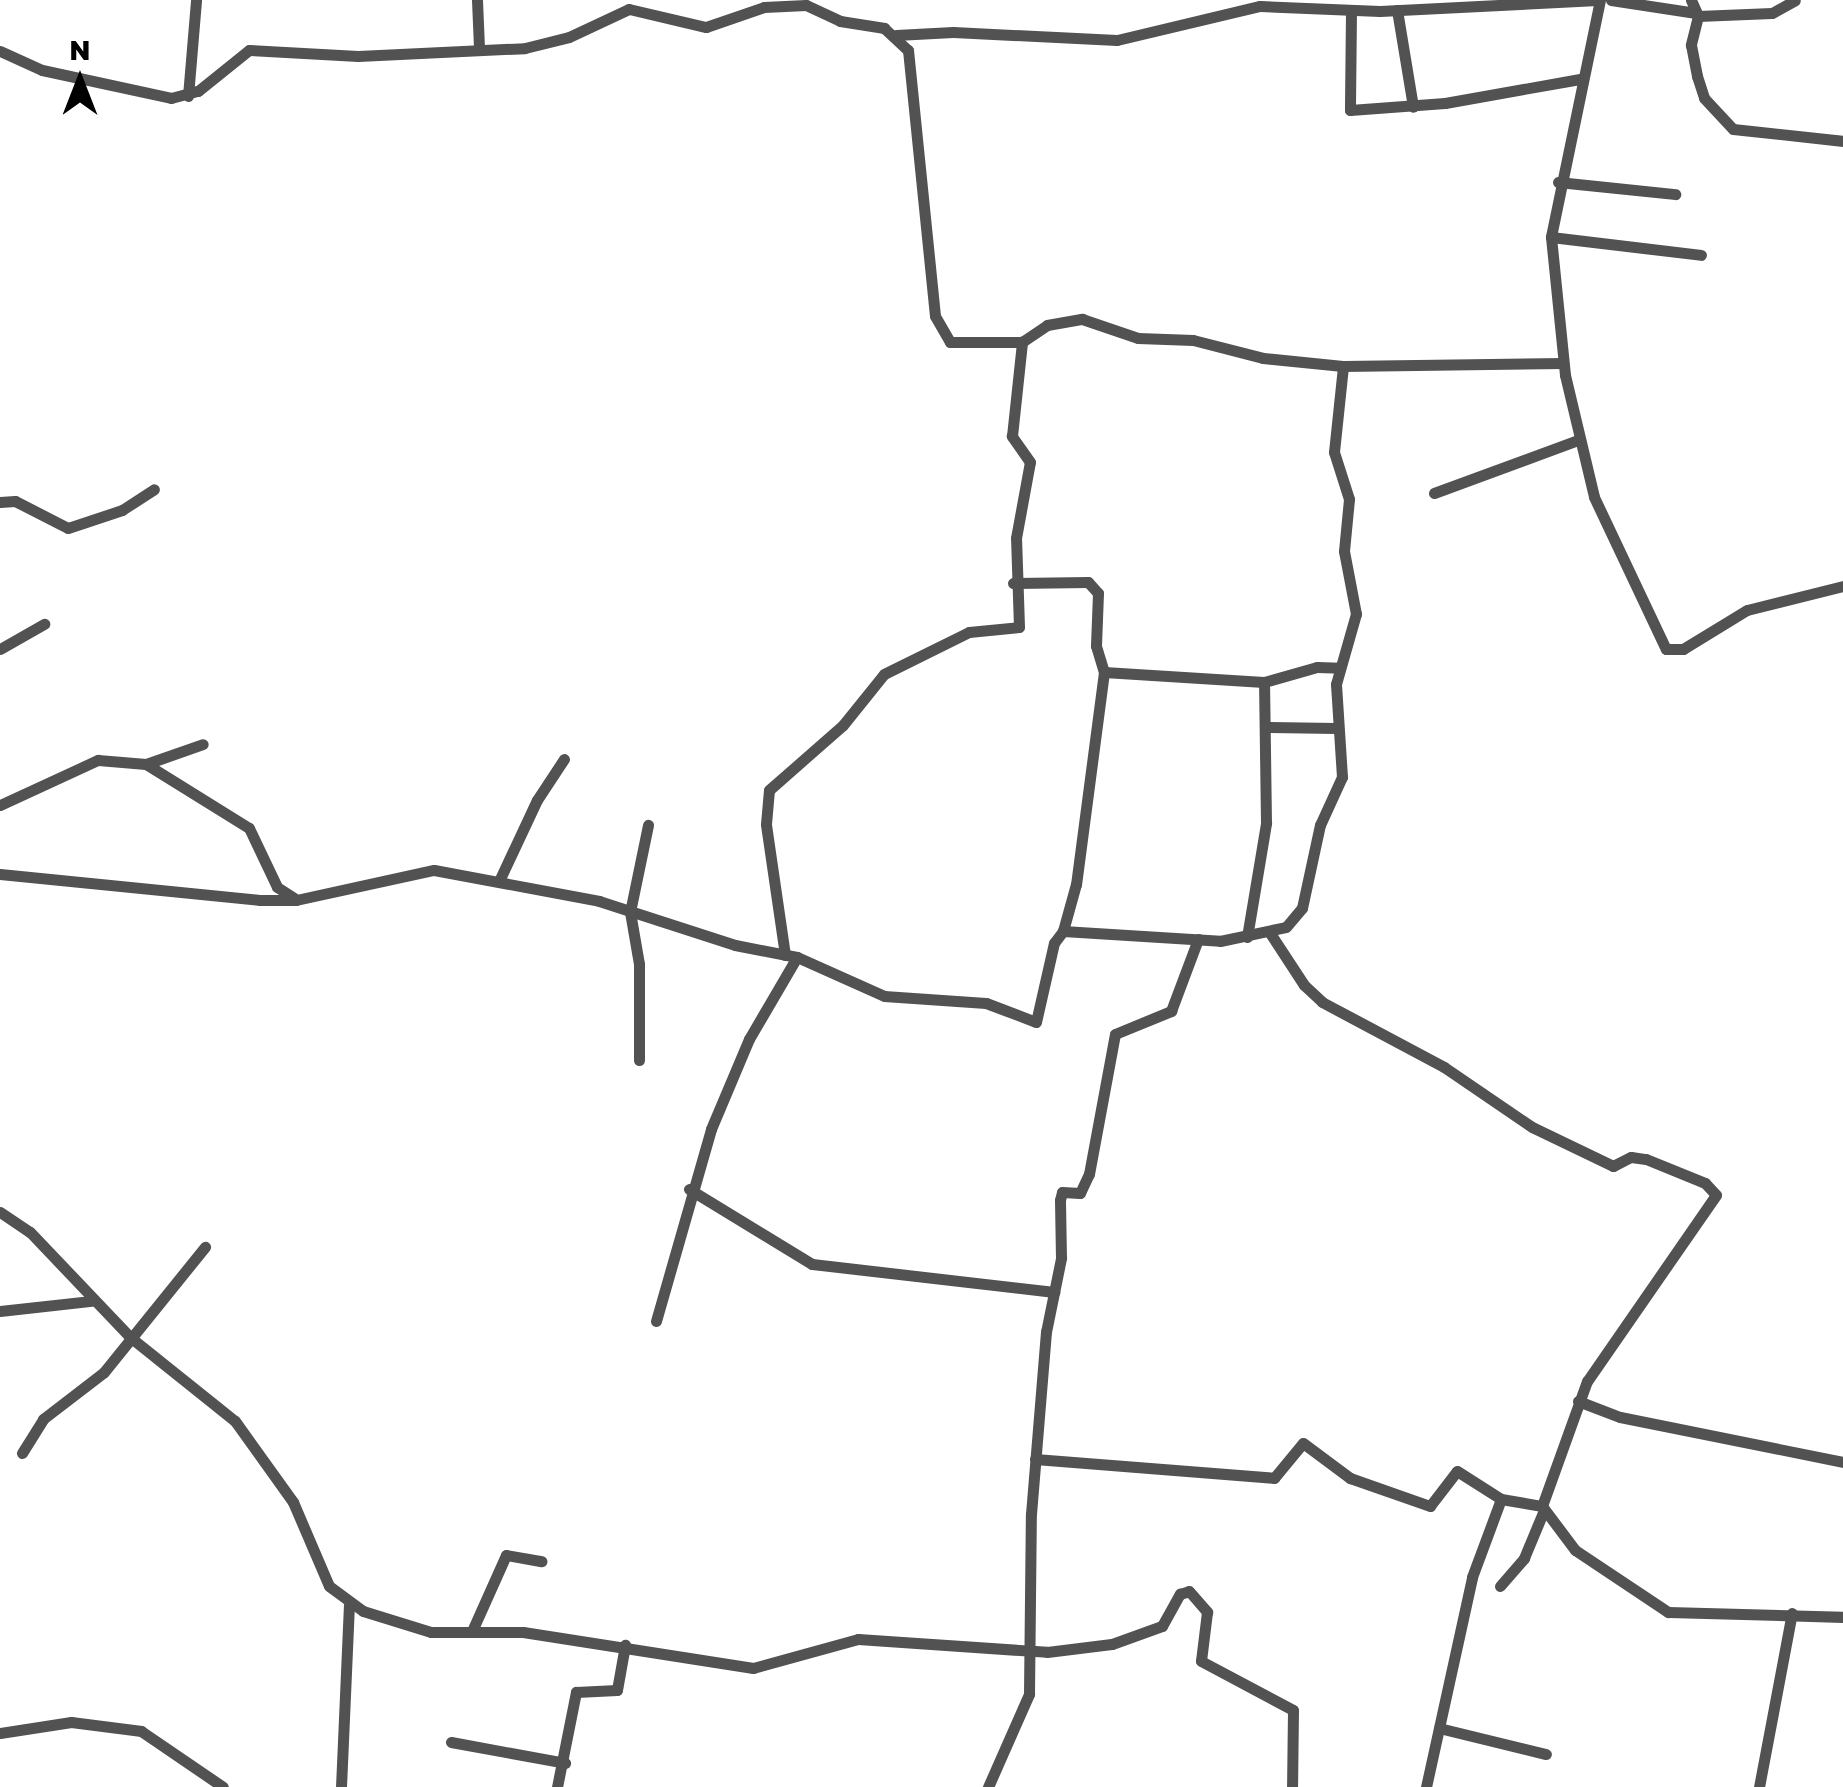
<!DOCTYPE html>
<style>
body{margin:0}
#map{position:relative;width:1843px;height:1787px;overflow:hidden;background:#fff;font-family:"Golos Text",sans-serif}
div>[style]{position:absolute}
.minor>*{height:11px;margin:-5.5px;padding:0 5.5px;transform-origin:5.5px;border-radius:5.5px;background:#525252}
span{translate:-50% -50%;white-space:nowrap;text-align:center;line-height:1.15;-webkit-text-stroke:9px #fff;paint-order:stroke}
.north{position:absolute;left:30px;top:30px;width:100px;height:100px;-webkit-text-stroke:8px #fff;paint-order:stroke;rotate:0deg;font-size:28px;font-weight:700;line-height:40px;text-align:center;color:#000}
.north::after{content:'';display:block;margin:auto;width:35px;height:45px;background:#000;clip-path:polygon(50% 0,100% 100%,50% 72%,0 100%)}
</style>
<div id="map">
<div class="minor">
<div style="left:477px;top:0;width:47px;rotate:87.6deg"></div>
<div style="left:1600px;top:0;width:242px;rotate:101.7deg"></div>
<div style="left:1551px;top:237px;width:139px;rotate:84.2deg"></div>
<div style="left:1565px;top:375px;width:125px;rotate:76.6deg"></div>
<div style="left:1594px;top:497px;width:168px;rotate:64.7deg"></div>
<div style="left:1666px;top:649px;width:17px"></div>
<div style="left:1683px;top:649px;width:75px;rotate:-31.4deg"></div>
<div style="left:1747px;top:610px;width:99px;rotate:-14deg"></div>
<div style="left:1611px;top:0;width:86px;rotate:8.7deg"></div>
<div style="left:1691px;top:0;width:17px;rotate:66deg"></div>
<div style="left:1698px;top:16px;width:30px;rotate:104deg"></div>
<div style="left:1691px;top:45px;width:32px;rotate:79deg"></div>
<div style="left:1697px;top:76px;width:23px;rotate:72deg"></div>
<div style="left:1704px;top:98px;width:42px;rotate:46.9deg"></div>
<div style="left:1733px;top:129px;width:111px;rotate:6.2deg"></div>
<div style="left:1397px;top:10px;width:98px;rotate:80.6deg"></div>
<div style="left:1351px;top:11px;width:99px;rotate:90.6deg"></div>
<div style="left:1350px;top:110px;width:95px;rotate:-4.2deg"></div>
<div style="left:1445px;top:103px;width:137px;rotate:-10.1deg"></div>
<div style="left:1698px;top:16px;width:74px;rotate:-2.3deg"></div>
<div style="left:1772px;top:13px;width:26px;rotate:-29deg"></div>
<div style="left:896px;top:35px;width:57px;rotate:-3deg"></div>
<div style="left:953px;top:32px;width:164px;rotate:2.8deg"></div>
<div style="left:1117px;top:40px;width:147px;rotate:-13.4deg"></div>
<div style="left:1260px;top:6px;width:120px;rotate:2.4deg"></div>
<div style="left:1380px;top:11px;width:218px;rotate:-2.9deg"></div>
<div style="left:0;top:51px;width:46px;rotate:24.3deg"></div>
<div style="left:42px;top:70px;width:132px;rotate:12.2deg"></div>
<div style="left:171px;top:98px;width:28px;rotate:-15deg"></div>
<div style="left:198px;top:91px;width:65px;rotate:-38.8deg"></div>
<div style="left:249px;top:50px;width:109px;rotate:3.2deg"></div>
<div style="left:358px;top:56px;width:167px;rotate:-2.7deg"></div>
<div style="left:525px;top:48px;width:45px;rotate:-14deg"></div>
<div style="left:569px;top:37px;width:66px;rotate:-25deg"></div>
<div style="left:629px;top:9px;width:79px;rotate:13.2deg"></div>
<div style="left:706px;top:27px;width:61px;rotate:-19deg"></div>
<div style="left:764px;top:7px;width:42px;rotate:-2.7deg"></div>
<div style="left:806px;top:5px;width:38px;rotate:25deg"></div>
<div style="left:840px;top:21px;width:45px;rotate:9deg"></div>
<div style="left:884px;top:28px;width:33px;rotate:43deg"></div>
<div style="left:908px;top:50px;width:267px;rotate:84.2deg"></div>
<div style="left:935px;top:316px;width:30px;rotate:60deg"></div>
<div style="left:950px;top:342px;width:72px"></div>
<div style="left:1022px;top:342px;width:30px;rotate:-34deg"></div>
<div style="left:1047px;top:325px;width:36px;rotate:-10deg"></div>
<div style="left:1082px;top:319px;width:59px;rotate:18.7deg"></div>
<div style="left:1138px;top:338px;width:55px;rotate:2.1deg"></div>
<div style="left:1193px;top:340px;width:72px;rotate:14.4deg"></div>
<div style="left:1263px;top:358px;width:80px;rotate:5.7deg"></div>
<div style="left:1343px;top:366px;width:220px;rotate:-0.8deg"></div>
<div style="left:188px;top:96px;width:96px;rotate:-85.2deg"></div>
<div style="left:1558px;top:182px;width:118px;rotate:5.9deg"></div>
<div style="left:1551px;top:237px;width:151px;rotate:6.8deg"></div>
<div style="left:1434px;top:493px;width:153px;rotate:-20.2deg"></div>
<div style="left:0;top:502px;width:15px;rotate:-4deg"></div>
<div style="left:15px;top:501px;width:59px;rotate:27deg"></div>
<div style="left:68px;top:528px;width:57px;rotate:-18.4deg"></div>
<div style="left:122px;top:510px;width:38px;rotate:-33deg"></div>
<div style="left:1013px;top:583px;width:75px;rotate:-0.8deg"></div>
<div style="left:1088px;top:582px;width:15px;rotate:48deg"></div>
<div style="left:1098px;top:593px;width:53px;rotate:92.2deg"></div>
<div style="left:1096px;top:646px;width:27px;rotate:73deg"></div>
<div style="left:1104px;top:672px;width:214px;rotate:97.5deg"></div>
<div style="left:1076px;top:884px;width:49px;rotate:105.5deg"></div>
<div style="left:0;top:649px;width:51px;rotate:-29.6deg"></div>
<div style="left:1104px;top:672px;width:160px;rotate:3.6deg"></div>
<div style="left:1264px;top:682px;width:55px;rotate:-15.8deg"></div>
<div style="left:1317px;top:667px;width:23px;rotate:2deg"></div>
<div style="left:1266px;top:727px;width:70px;rotate:0.8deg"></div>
<div style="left:146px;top:764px;width:60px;rotate:-19.3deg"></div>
<div style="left:0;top:805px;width:108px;rotate:-24.7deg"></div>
<div style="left:98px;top:760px;width:48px;rotate:4.8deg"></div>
<div style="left:146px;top:764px;width:121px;rotate:31.9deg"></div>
<div style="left:249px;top:828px;width:65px;rotate:64.6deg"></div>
<div style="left:277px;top:887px;width:20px;rotate:33deg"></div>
<div style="left:0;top:874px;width:261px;rotate:5.7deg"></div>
<div style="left:260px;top:900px;width:36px"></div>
<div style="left:296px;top:900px;width:141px;rotate:-12.3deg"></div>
<div style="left:434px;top:870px;width:168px;rotate:10.6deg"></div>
<div style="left:599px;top:901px;width:143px;rotate:17.9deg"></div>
<div style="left:735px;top:945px;width:63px;rotate:11deg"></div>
<div style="left:797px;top:957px;width:95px;rotate:24.1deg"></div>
<div style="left:884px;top:996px;width:102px;rotate:3.9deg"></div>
<div style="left:986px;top:1003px;width:53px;rotate:20.8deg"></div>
<div style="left:1036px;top:1022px;width:81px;rotate:-77.2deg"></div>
<div style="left:1054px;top:943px;width:15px;rotate:-53deg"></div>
<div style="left:1063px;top:931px;width:157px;rotate:3.6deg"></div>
<div style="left:1220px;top:941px;width:67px;rotate:-12deg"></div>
<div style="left:1286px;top:927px;width:25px;rotate:-50deg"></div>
<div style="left:1302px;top:908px;width:85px;rotate:-77.8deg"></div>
<div style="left:1320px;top:825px;width:53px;rotate:-65.4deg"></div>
<div style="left:1342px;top:777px;width:93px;rotate:-93.7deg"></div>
<div style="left:1336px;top:684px;width:73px;rotate:-74.1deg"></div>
<div style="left:1356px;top:614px;width:64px;rotate:-100.8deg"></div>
<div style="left:1344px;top:551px;width:52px;rotate:-84.5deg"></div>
<div style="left:1349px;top:499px;width:49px;rotate:-107.7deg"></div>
<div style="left:1334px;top:452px;width:86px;rotate:-84deg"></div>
<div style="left:499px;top:881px;width:89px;rotate:-64.9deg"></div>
<div style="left:537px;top:800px;width:49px;rotate:-56.6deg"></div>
<div style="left:1270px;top:933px;width:62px;rotate:56.8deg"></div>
<div style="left:1304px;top:985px;width:25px;rotate:43deg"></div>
<div style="left:1322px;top:1002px;width:138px;rotate:28deg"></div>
<div style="left:1444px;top:1067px;width:107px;rotate:34.3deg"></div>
<div style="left:1532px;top:1127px;width:90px;rotate:25.7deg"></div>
<div style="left:1613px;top:1166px;width:20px;rotate:-27deg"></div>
<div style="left:1631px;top:1157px;width:15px;rotate:8deg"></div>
<div style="left:1646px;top:1159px;width:64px;rotate:22.1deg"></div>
<div style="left:1705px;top:1183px;width:16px;rotate:47deg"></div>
<div style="left:1716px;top:1195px;width:226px;rotate:124.7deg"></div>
<div style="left:1587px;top:1381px;width:133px;rotate:109.8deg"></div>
<div style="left:1247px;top:937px;width:116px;rotate:-80.5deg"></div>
<div style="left:1266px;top:823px;width:141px;rotate:-90.8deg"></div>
<div style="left:785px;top:955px;width:132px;rotate:-98.3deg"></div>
<div style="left:766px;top:824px;width:34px;rotate:-85deg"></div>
<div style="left:769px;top:790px;width:98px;rotate:-41.3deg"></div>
<div style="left:843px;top:725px;width:65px;rotate:-51.2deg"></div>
<div style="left:884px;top:674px;width:95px;rotate:-26.3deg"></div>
<div style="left:969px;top:632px;width:50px;rotate:-5.7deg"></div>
<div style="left:1019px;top:627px;width:89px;rotate:-91.9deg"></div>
<div style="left:1016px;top:538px;width:77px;rotate:-79.6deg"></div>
<div style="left:1030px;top:462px;width:32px;rotate:-125deg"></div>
<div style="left:1012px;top:436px;width:95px;rotate:-83.9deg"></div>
<div style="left:639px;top:1060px;width:96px;rotate:-90deg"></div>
<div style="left:639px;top:964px;width:53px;rotate:-99.8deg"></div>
<div style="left:630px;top:912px;width:89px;rotate:-78.3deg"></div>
<div style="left:689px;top:1189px;width:144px;rotate:31.4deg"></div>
<div style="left:812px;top:1264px;width:244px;rotate:6.6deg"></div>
<div style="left:0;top:1212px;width:36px;rotate:34deg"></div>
<div style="left:30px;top:1232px;width:145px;rotate:46.4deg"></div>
<div style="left:130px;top:1337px;width:134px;rotate:38.7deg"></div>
<div style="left:235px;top:1421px;width:100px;rotate:54.4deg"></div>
<div style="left:293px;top:1502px;width:91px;rotate:66.8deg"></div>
<div style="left:329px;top:1586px;width:42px;rotate:36.3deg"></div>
<div style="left:363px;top:1611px;width:71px;rotate:17.2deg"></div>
<div style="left:431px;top:1632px;width:92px"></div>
<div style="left:523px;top:1632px;width:233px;rotate:8.9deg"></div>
<div style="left:753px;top:1668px;width:109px;rotate:-15.4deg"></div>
<div style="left:858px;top:1639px;width:189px;rotate:3.9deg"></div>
<div style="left:1047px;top:1652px;width:65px;rotate:-7deg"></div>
<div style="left:1112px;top:1644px;width:53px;rotate:-19.8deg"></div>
<div style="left:1162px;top:1626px;width:37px;rotate:-61deg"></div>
<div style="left:1180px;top:1594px;width:9px;rotate:-18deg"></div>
<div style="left:1189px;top:1591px;width:28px;rotate:49deg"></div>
<div style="left:1207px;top:1612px;width:49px;rotate:97deg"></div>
<div style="left:1201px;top:1661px;width:104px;rotate:28deg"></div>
<div style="left:1293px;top:1710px;width:77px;rotate:90.7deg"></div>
<div style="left:0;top:1311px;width:92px;rotate:-6.3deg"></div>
<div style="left:656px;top:1321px;width:200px;rotate:-74deg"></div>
<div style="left:711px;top:1129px;width:98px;rotate:-67.1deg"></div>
<div style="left:749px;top:1039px;width:95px;rotate:-59.7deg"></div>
<div style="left:1578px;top:1401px;width:45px;rotate:20.9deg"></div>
<div style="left:1620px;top:1417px;width:227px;rotate:11.4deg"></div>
<div style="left:22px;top:1453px;width:40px;rotate:-58deg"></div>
<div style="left:43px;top:1419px;width:77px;rotate:-37.6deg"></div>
<div style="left:104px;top:1372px;width:161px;rotate:-51.1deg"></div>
<div style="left:1035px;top:1459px;width:240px;rotate:4.5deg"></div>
<div style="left:1274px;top:1478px;width:45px;rotate:-50.4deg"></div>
<div style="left:1303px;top:1443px;width:59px;rotate:36.7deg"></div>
<div style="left:1350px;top:1478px;width:85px;rotate:19.3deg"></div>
<div style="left:1430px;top:1506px;width:44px;rotate:-52.4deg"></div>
<div style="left:1457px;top:1471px;width:52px;rotate:32.5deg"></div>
<div style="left:1501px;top:1499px;width:42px;rotate:9.7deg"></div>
<div style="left:1542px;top:1506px;width:55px;rotate:53.1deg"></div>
<div style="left:1575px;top:1550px;width:112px;rotate:33.7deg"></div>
<div style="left:1668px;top:1612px;width:175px;rotate:1.6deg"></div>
<div style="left:1500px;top:1586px;width:37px;rotate:-49deg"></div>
<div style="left:1524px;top:1558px;width:52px;rotate:-67.4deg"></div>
<div style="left:472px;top:1631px;width:83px;rotate:-65.9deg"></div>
<div style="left:506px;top:1555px;width:36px;rotate:10deg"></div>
<div style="left:1439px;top:1728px;width:110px;rotate:13.7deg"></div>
<div style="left:0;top:1733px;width:72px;rotate:-8.8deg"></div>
<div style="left:71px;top:1722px;width:71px;rotate:7.3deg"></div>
<div style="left:141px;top:1731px;width:99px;rotate:34.3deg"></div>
<div style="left:451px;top:1742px;width:116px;rotate:10.4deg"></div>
<div style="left:341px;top:1787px;width:182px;rotate:-87.5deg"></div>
<div style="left:557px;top:1787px;width:97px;rotate:-78.7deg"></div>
<div style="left:576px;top:1692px;width:41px;rotate:-2.8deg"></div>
<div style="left:617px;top:1690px;width:46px;rotate:-79.9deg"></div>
<div style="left:988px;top:1787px;width:102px;rotate:-66.2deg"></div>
<div style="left:1029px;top:1694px;width:180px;rotate:-89.4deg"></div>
<div style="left:1031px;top:1514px;width:183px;rotate:-85.3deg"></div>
<div style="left:1046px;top:1332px;width:76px;rotate:-78.5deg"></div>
<div style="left:1061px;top:1258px;width:58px;rotate:-91deg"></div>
<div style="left:1060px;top:1200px;width:8px;rotate:-76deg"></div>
<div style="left:1062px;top:1192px;width:18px;rotate:3deg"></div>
<div style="left:1080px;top:1193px;width:21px;rotate:-65deg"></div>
<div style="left:1089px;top:1174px;width:142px;rotate:-79.5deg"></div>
<div style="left:1115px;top:1034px;width:61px;rotate:-22.3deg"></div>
<div style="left:1171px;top:1011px;width:77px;rotate:-69.4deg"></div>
<div style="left:1426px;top:1787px;width:215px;rotate:-77.6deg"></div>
<div style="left:1472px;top:1577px;width:83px;rotate:-69.6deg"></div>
<div style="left:1759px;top:1787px;width:177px;rotate:-79.3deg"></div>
</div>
<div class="north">N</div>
</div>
